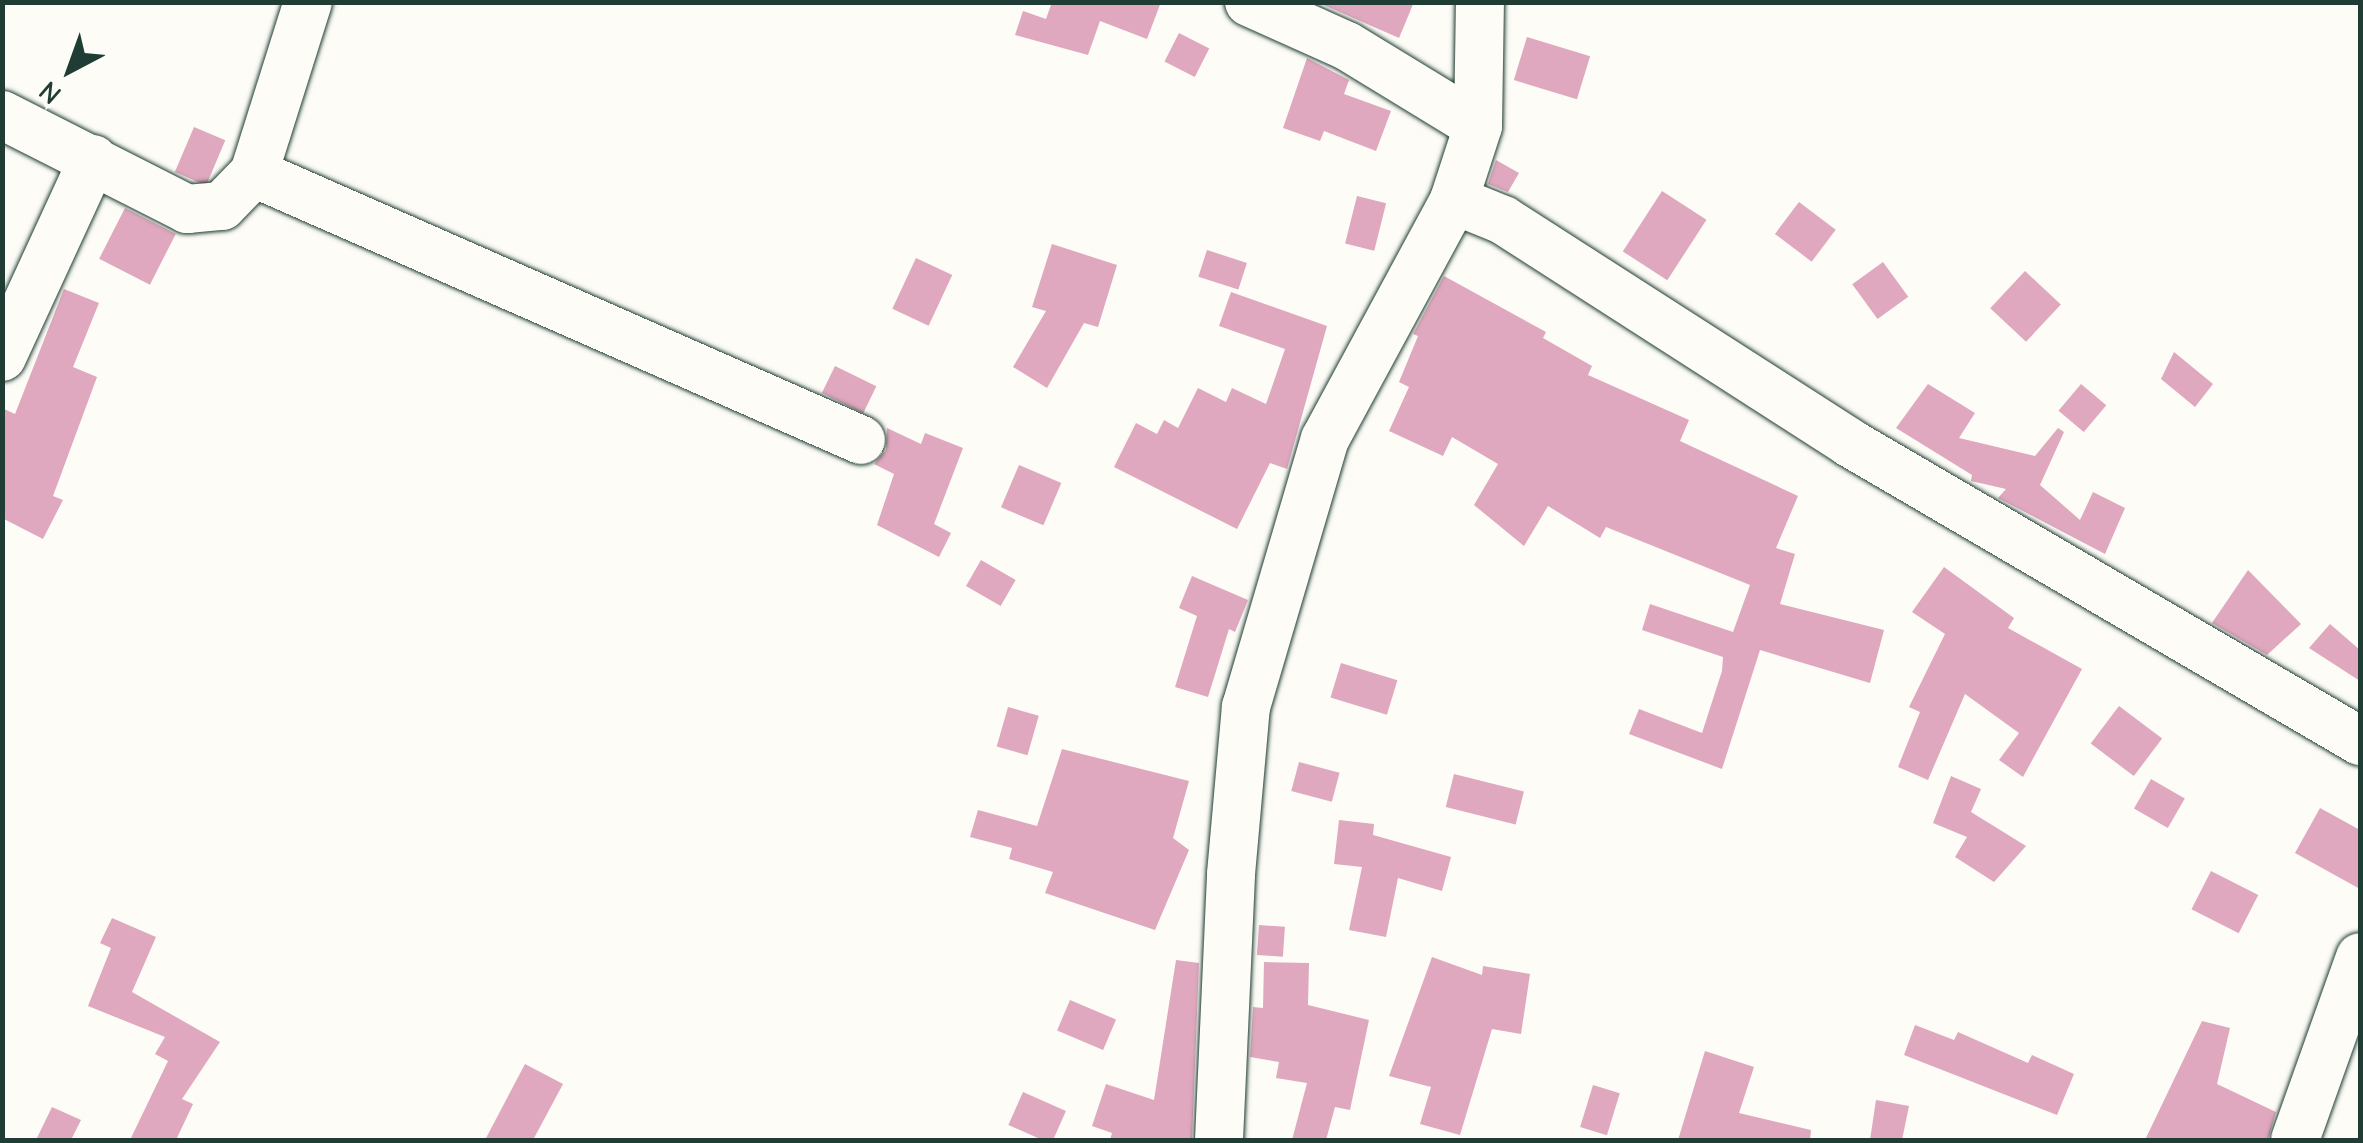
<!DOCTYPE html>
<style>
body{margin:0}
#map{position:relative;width:2363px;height:1143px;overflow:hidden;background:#fdfcf7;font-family:"Comic Neue",sans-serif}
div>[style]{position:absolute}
.building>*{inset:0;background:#dfa8be;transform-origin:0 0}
.roads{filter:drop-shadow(0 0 2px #1f3d34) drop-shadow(0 0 2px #1f3d34)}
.minor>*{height:48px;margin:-24px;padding:0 24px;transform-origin:24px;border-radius:24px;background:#fdfcf7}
span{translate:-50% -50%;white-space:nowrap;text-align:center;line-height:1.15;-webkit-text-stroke:9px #fdfcf7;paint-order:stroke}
.frame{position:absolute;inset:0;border:5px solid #1f3d34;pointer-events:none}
.north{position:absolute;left:20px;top:20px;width:100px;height:100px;-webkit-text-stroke:8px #fdfcf7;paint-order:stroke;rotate:221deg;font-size:28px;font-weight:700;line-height:40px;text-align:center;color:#1f3d34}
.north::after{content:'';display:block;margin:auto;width:35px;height:45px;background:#1f3d34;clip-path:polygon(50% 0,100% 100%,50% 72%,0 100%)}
</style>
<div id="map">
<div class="building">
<div style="clip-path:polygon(1052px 2px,1161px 2px,1147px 39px,1100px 21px,1088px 55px,1015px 35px,1023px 11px,1046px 19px)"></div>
<div style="clip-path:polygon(1317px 2px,1414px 2px,1399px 38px)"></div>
<div style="left:1179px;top:33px;width:34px;height:32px;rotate:27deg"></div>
<div style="left:1527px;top:37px;width:66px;height:45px;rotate:17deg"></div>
<div style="clip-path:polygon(1307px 58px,1349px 80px,1344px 94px,1391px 111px,1376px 151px,1324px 131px,1320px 141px,1283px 128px)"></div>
<div style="left:194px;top:127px;width:34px;height:49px;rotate:23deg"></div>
<div style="clip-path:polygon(1496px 160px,1519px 173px,1508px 192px,1488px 184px)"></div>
<div style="left:1662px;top:191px;width:53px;height:72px;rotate:33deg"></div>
<div style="left:1357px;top:196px;width:30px;height:49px;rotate:14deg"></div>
<div style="left:1799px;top:202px;width:46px;height:40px;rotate:37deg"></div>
<div style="left:125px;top:208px;width:57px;height:57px;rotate:27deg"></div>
<div style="clip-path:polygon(1052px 244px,1117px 265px,1098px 327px,1084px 323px,1047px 388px,1013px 367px,1046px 311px,1032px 307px)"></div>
<div style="left:1207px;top:250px;width:42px;height:28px;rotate:18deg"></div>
<div style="left:916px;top:258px;width:40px;height:56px;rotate:25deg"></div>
<div style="left:1883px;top:262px;width:43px;height:38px;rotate:54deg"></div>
<div style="left:2025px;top:271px;width:49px;height:51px;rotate:43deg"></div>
<div style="clip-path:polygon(1444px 276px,1546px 332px,1543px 338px,1592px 366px,1588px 375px,1689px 420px,1680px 441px,1798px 496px,1776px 548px,1795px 554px,1780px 604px,1884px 630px,1870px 683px,1760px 650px,1722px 769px,1629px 734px,1639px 709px,1702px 733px,1722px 671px,1723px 657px,1642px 630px,1650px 604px,1733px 632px,1750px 585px,1606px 527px,1600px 538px,1548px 506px,1524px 546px,1474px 505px,1498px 464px,1452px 437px,1443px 456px,1389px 431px,1409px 387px,1399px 382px,1418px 336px,1413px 334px)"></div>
<div style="clip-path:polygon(64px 289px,99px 303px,73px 367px,97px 377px,53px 496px,63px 500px,43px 539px,2px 518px,2px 408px,15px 414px)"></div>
<div style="clip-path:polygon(1231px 292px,1327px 326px,1287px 469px,1270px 463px,1237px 529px,1114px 467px,1136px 423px,1157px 434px,1164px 420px,1178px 428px,1198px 388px,1226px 402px,1232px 388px,1266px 404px,1285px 349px,1219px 326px)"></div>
<div style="clip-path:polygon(2174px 352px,2213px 384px,2195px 407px,2161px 379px)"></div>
<div style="left:835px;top:366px;width:46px;height:30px;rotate:26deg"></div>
<div style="clip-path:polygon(1928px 384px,1975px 413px,1959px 438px,2035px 456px,2058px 428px,2064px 432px,2040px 485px,2080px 520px,2093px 492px,2125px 508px,2105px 554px,1998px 498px,2006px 489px,1971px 481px,1972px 475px,1896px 428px)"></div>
<div style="left:2081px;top:384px;width:33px;height:35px;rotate:40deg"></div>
<div style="clip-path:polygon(887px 428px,921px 444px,925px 433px,963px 448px,934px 524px,951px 533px,939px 557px,877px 525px,894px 474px,874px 464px,886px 450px)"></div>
<div style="left:1019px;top:465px;width:46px;height:46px;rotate:23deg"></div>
<div style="left:981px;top:560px;width:40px;height:30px;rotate:30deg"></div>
<div style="clip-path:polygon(1944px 567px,2014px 618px,2008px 628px,2082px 669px,2023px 777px,1999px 760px,2019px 733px,1965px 694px,1928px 780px,1898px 767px,1920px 712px,1909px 707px,1945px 634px,1912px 612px)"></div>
<div style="clip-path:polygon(2248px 570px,2301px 624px,2267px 655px,2212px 623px)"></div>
<div style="clip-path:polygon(1192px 576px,1248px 600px,1235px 632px,1229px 629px,1208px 697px,1175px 687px,1197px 616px,1179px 608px)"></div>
<div style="clip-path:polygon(2330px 624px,2360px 650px,2360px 681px,2309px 648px)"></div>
<div style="left:1341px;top:663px;width:59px;height:36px;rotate:17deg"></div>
<div style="left:2119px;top:706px;width:54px;height:47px;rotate:37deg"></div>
<div style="left:1008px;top:707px;width:32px;height:41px;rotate:16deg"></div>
<div style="clip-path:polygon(1062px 749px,1189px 781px,1173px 838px,1189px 850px,1155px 930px,1045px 893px,1053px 872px,1009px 859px,1012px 848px,970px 837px,978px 810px,1037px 826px)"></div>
<div style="left:1299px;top:762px;width:42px;height:30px;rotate:15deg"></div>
<div style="left:1454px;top:774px;width:72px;height:34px;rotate:14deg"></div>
<div style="clip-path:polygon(1951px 776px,1981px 789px,1971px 812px,2026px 846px,1994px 882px,1955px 857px,1967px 837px,1933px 823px)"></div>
<div style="left:2151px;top:779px;width:39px;height:34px;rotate:30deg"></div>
<div style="clip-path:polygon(2320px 808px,2360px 830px,2360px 889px,2295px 853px)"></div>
<div style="clip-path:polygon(1339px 820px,1374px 824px,1373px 835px,1451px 857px,1442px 891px,1398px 878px,1386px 937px,1349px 930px,1362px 867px,1334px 864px)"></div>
<div style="left:2211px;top:871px;width:53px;height:43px;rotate:27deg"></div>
<div style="clip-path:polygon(112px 918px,156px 937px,132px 992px,220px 1042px,182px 1099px,193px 1104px,176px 1140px,130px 1140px,168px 1061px,155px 1054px,165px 1037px,88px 1006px,111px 948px,100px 943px)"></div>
<div style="left:1259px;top:925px;width:26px;height:30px;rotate:4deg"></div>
<div style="clip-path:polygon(1432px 957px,1482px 975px,1483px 966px,1530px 974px,1521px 1034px,1492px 1029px,1460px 1135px,1420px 1124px,1431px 1087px,1389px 1076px)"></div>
<div style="clip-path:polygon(1176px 960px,1199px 963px,1192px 1140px,1110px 1140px,1112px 1133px,1092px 1126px,1106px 1084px,1154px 1100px)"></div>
<div style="clip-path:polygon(1264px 962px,1309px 963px,1308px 1005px,1369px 1020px,1350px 1110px,1335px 1107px,1326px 1140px,1292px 1140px,1307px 1083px,1276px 1078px,1279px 1062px,1250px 1057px,1253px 1007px,1263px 1008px)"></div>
<div style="left:1070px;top:1000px;width:50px;height:33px;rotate:23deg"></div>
<div style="clip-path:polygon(2202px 1021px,2230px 1028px,2217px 1084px,2276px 1112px,2268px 1140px,2145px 1140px)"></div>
<div style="clip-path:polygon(1915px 1025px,1954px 1040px,1958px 1032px,2028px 1063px,2032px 1055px,2074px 1074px,2057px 1115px,1904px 1055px)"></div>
<div style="clip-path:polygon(1705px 1051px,1754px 1067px,1739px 1113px,1811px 1130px,1810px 1140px,1678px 1140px)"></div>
<div style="clip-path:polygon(525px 1064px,563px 1084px,533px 1140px,485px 1140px)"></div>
<div style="left:1593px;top:1085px;width:28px;height:44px;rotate:17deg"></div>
<div style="left:1023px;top:1092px;width:47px;height:36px;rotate:24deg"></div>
<div style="clip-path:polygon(1876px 1100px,1909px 1106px,1902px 1140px,1870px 1140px)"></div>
<div style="clip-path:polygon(52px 1107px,81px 1120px,71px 1140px,36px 1140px)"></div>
</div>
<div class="roads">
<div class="minor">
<div style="left:1249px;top:2px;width:107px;rotate:24.2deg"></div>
<div style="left:1347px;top:46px;width:153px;rotate:31.4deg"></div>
<div style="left:2px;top:115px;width:208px;rotate:26.9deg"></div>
<div style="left:187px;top:209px;width:35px;rotate:-5deg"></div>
<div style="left:222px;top:206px;width:46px;rotate:-45.9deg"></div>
<div style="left:254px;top:173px;width:179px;rotate:-72.5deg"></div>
<div style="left:254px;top:173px;width:663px;rotate:23.74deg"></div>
<div style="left:1454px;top:200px;width:53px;rotate:22.2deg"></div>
<div style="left:1503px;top:220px;width:412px;rotate:32.7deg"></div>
<div style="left:1850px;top:443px;width:591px;rotate:30.3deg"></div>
<div style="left:2px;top:357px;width:218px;rotate:-65.3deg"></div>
<div style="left:1219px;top:1140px;width:266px;rotate:-87.4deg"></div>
<div style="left:1231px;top:874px;width:168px;rotate:-84.9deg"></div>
<div style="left:1246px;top:707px;width:279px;rotate:-73.6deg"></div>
<div style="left:1325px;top:439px;width:272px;rotate:-61.6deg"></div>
<div style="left:1454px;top:200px;width:78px;rotate:-72deg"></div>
<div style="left:1478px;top:126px;width:124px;rotate:-89.1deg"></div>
<div style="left:2295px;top:1140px;width:194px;rotate:-70.4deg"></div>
</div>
</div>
<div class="frame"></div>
<div class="north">N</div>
</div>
